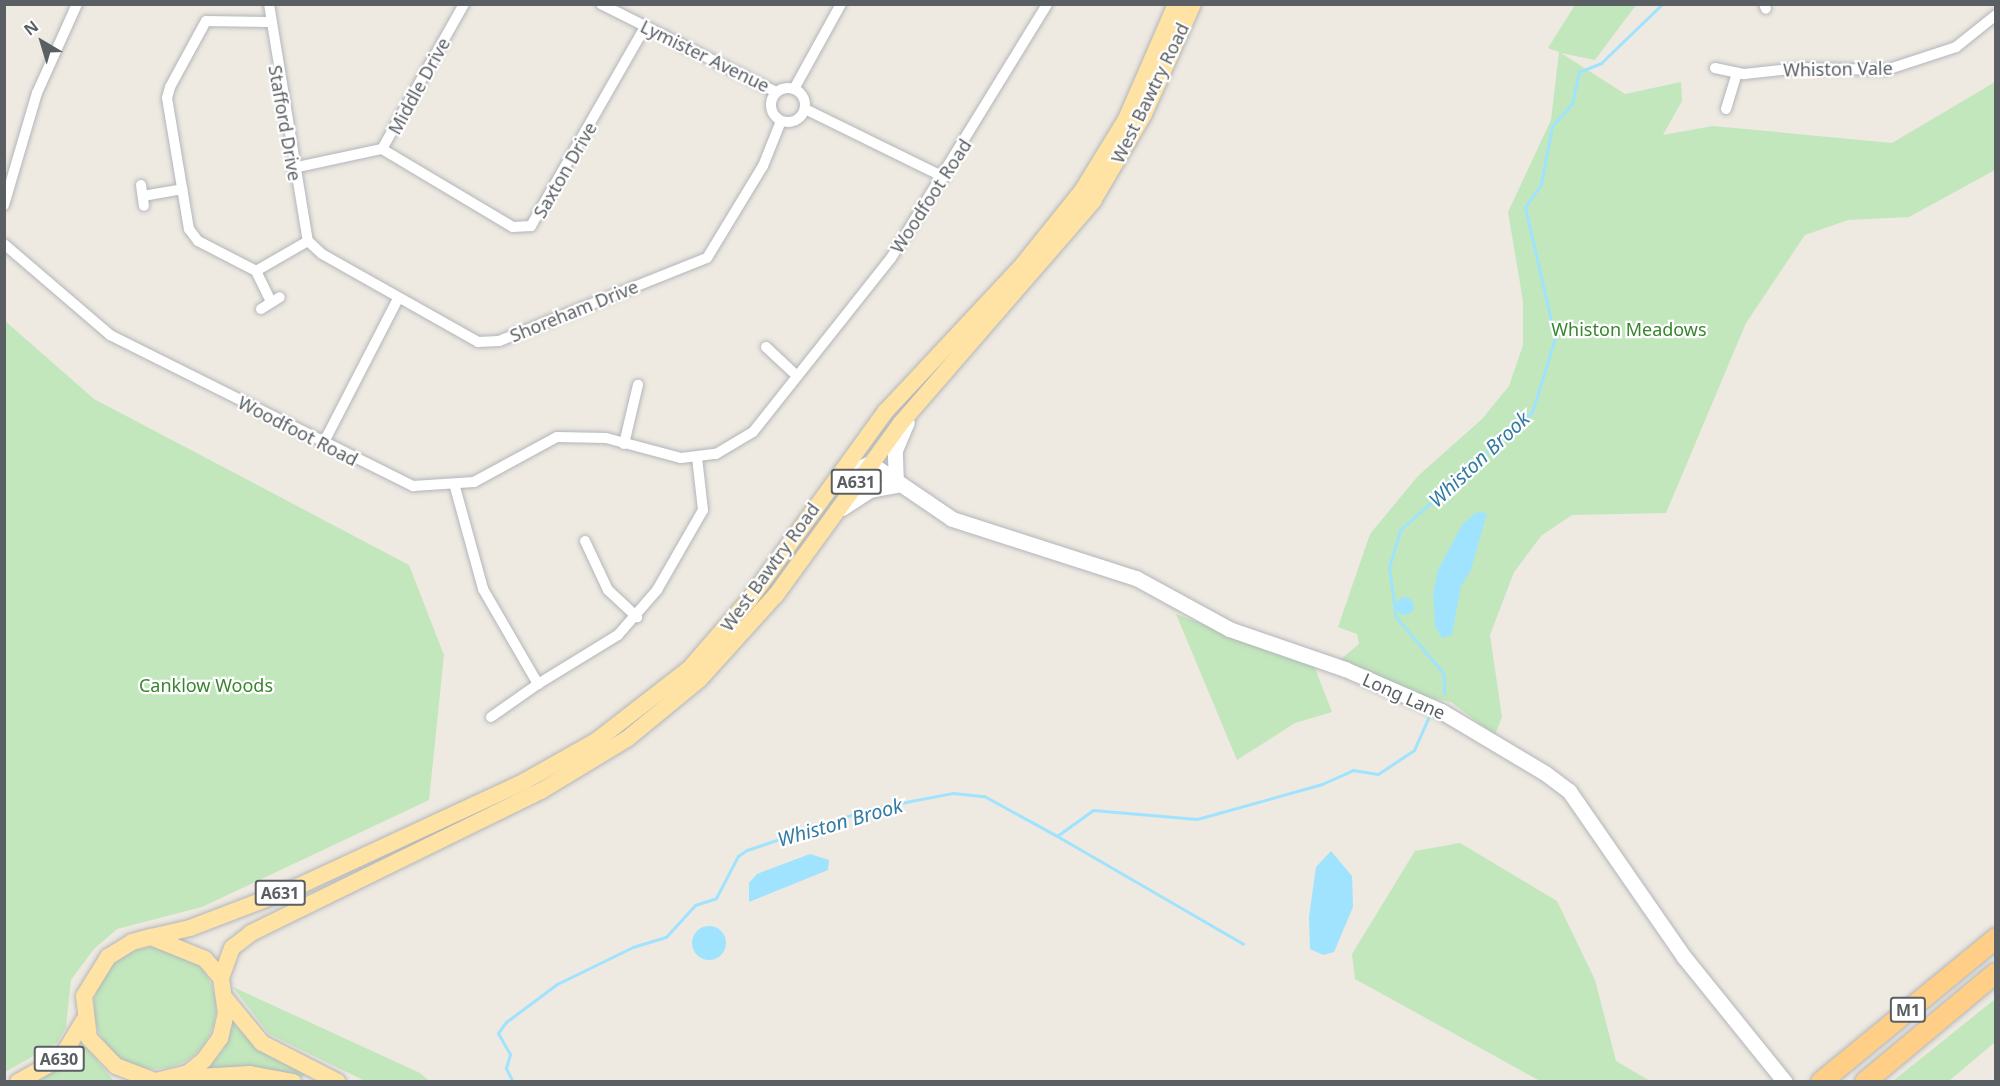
<!DOCTYPE html>
<style>
body{margin:0}
#map{position:relative;width:2000px;height:1086px;overflow:hidden;background:#eee9e1;font-family:"Noto Sans",sans-serif}
div>[style]{position:absolute}
.green>*{inset:0;background:#c2e7bc}
.round{border-radius:50%}
.water>*{inset:0;background:#a0e3ff}
.stream>*{height:3px;margin:-1.5px;padding:0 1.5px;transform-origin:1.5px;border-radius:1.5px;background:#a0e3ff}
.roads{filter:drop-shadow(0 0 2px #b2b6ba) drop-shadow(0 0 2px #b2b6ba)}
.street>*{height:10px;margin:-5px;padding:0 5px;transform-origin:5px;border-radius:5px;background:#fff}
.street>.ring{margin:-5px;padding:0;box-sizing:content-box;background:none;border:10px solid #fff;border-radius:50%}
.secondary>*{height:15px;margin:-7.5px;padding:0 7.5px;transform-origin:7.5px;border-radius:7.5px;background:#fff}
.primary>*{height:16px;margin:-8px;padding:0 8px;transform-origin:8px;border-radius:8px;background:#ffe3a5}
.highway>*{height:20px;margin:-10px;padding:0 10px;transform-origin:10px;border-radius:10px;background:#ffcf87}
span{translate:-50% -50%;white-space:nowrap;text-align:center;line-height:1.15;-webkit-text-stroke:4.5px #fff;paint-order:stroke}
.shield-label span{padding:2px 4px;background:#fff;border:2px solid;border-radius:4px;-webkit-text-stroke-width:0}
.shield-label{font-size:16px;color:#5a5f63;font-weight:700}
.street-label{font-size:18px;color:#5a5f63}
.park-label{font-size:18px;color:#38842f}
.water-label{font-size:20px;color:#337ba3;font-style:italic}
.frame{position:absolute;inset:0;border:6px solid #5a5f63;pointer-events:none}
.north{position:absolute;left:12px;top:12px;width:60px;height:60px;-webkit-text-stroke:4px #fff;paint-order:stroke;rotate:322deg;font-size:16px;font-weight:700;line-height:24px;text-align:center;color:#5a5f63}
.north::after{content:'';display:block;margin:auto;width:21px;height:27px;background:#5a5f63;clip-path:polygon(50% 0,100% 100%,50% 72%,0 100%)}
</style>
<div id="map">
<div class="green">
<div style="clip-path:polygon(1575px 5px,1636px 5px,1595px 60px,1561px 53px,1625px 94px,1681px 82px,1682px 101px,1663px 135px,1713px 126px,1892px 143px,1995px 82px,1995px 170px,1909px 217px,1848px 220px,1805px 235px,1746px 323px,1666px 513px,1572px 515px,1542px 535px,1514px 572px,1490px 635px,1502px 717px,1495px 735px,1451px 702px,1417px 695px,1340px 660px,1359px 644px,1357px 634px,1338px 627px,1370px 534px,1418px 476px,1482px 419px,1509px 386px,1523px 345px,1523px 301px,1508px 212px,1551px 120px,1559px 52px,1548px 48px)"></div>
<div style="clip-path:polygon(4px 320px,94px 399px,409px 565px,444px 655px,429px 800px,202px 907px,117px 929px,94px 949px,71px 980px,66px 1027px,57px 1043px,5px 1072px)"></div>
<div style="clip-path:polygon(1176px 614px,1314px 666px,1332px 712px,1295px 723px,1237px 760px)"></div>
<div style="clip-path:polygon(1460px 843px,1557px 901px,1595px 980px,1616px 1061px,1650px 1081px,1540px 1081px,1355px 979px,1352px 954px,1415px 851px)"></div>
<div class="round" style="left:94px;top:947px;width:122px;height:122px"></div>
<div style="clip-path:polygon(233px 987px,420px 1073px,429px 1081px,365px 1081px,269px 1034px)"></div>
<div style="clip-path:polygon(1995px 999px,1995px 1042px,1949px 1081px,1893px 1081px)"></div>
<div style="clip-path:polygon(233px 1023px,252px 1043px,306px 1073px,303px 1077px,270px 1070px,206px 1071px,224px 1049px)"></div>
<div style="clip-path:polygon(82px 1043px,114px 1081px,32px 1082px,66px 1062px)"></div>
</div>
<div class="water">
<div style="clip-path:polygon(1477px 512px,1487px 513px,1471px 570px,1461px 586px,1452px 635px,1442px 638px,1435px 626px,1433px 594px,1438px 570px,1462px 525px)"></div>
<div class="round" style="left:1396px;top:597px;width:18px;height:18px"></div>
<div style="clip-path:polygon(1331px 851px,1352px 876px,1353px 907px,1334px 952px,1323px 955px,1310px 949px,1309px 917px,1316px 867px)"></div>
<div style="clip-path:polygon(810px 854px,829px 860px,828px 870px,749px 902px,749px 883px,757px 874px)"></div>
<div class="round" style="left:692px;top:926px;width:34px;height:34px"></div>
</div>
<div class="stream">
<div style="left:1444px;top:693px;width:19px;rotate:-90deg"></div>
<div style="left:1444px;top:674px;width:75px;rotate:-130.1deg"></div>
<div style="left:1396px;top:617px;width:50px;rotate:-98deg"></div>
<div style="left:1389px;top:567px;width:39px;rotate:-73deg"></div>
<div style="left:1400px;top:530px;width:177px;rotate:-41.8deg"></div>
<div style="left:1532px;top:412px;width:77px;rotate:-72.7deg"></div>
<div style="left:1555px;top:338px;width:134px;rotate:-102.9deg"></div>
<div style="left:1525px;top:207px;width:28px;rotate:-55deg"></div>
<div style="left:1541px;top:184px;width:59px;rotate:-79.3deg"></div>
<div style="left:1552px;top:126px;width:30px;rotate:-48deg"></div>
<div style="left:1572px;top:104px;width:33px;rotate:-78deg"></div>
<div style="left:1579px;top:72px;width:24px;rotate:-22deg"></div>
<div style="left:1601px;top:63px;width:85px;rotate:-44deg"></div>
<div style="left:1057px;top:836px;width:215px;rotate:30.1deg"></div>
<div style="left:513px;top:1082px;width:16px;rotate:-117deg"></div>
<div style="left:506px;top:1068px;width:15px;rotate:-74deg"></div>
<div style="left:510px;top:1054px;width:24px;rotate:-120deg"></div>
<div style="left:498px;top:1033px;width:14px;rotate:-54deg"></div>
<div style="left:506px;top:1022px;width:64px;rotate:-36.7deg"></div>
<div style="left:557px;top:984px;width:85px;rotate:-26deg"></div>
<div style="left:633px;top:947px;width:34px;rotate:-17deg"></div>
<div style="left:666px;top:937px;width:43px;rotate:-47.8deg"></div>
<div style="left:695px;top:905px;width:22px;rotate:-18deg"></div>
<div style="left:716px;top:898px;width:47px;rotate:-62.4deg"></div>
<div style="left:738px;top:856px;width:11px;rotate:-34deg"></div>
<div style="left:747px;top:850px;width:129px;rotate:-18.6deg"></div>
<div style="left:869px;top:809px;width:86px;rotate:-10.8deg"></div>
<div style="left:953px;top:793px;width:31px;rotate:6deg"></div>
<div style="left:984px;top:796px;width:83px;rotate:28.7deg"></div>
<div style="left:1057px;top:836px;width:44px;rotate:-35.8deg"></div>
<div style="left:1093px;top:810px;width:104px;rotate:4.9deg"></div>
<div style="left:1197px;top:819px;width:130px;rotate:-15.6deg"></div>
<div style="left:1322px;top:784px;width:34px;rotate:-24deg"></div>
<div style="left:1353px;top:770px;width:25px;rotate:9deg"></div>
<div style="left:1378px;top:774px;width:43px;rotate:-33.7deg"></div>
<div style="left:1414px;top:750px;width:37px;rotate:-66deg"></div>
</div>
<div class="roads">
<div class="street">
<div style="left:269px;top:4px;width:240px;rotate:80.7deg"></div>
<div style="left:308px;top:241px;width:19px;rotate:43deg"></div>
<div style="left:322px;top:254px;width:179px;rotate:29.4deg"></div>
<div style="left:478px;top:342px;width:21px;rotate:-3deg"></div>
<div style="left:499px;top:341px;width:224px;rotate:-21.8deg"></div>
<div style="left:707px;top:258px;width:108px;rotate:-58.7deg"></div>
<div style="left:763px;top:166px;width:48px;rotate:-68.2deg"></div>
<div style="left:601px;top:4px;width:196px;rotate:26.7deg"></div>
<div style="left:1764px;top:4px;width:5px;rotate:68deg"></div>
<div style="left:268px;top:22px;width:62px;rotate:-179.1deg"></div>
<div style="left:206px;top:21px;width:75px;rotate:118.6deg"></div>
<div style="left:170px;top:87px;width:11px;rotate:105deg"></div>
<div style="left:167px;top:98px;width:133px;rotate:80.5deg"></div>
<div style="left:189px;top:229px;width:15px;rotate:53deg"></div>
<div style="left:198px;top:241px;width:65px;rotate:27.3deg"></div>
<div style="left:256px;top:271px;width:60px;rotate:-30deg"></div>
<div style="left:1715px;top:68px;width:30px;rotate:12deg"></div>
<div style="left:1744px;top:74px;width:56px;rotate:-6.1deg"></div>
<div style="left:1800px;top:68px;width:86px;rotate:1.3deg"></div>
<div style="left:1886px;top:70px;width:74px;rotate:-18.2deg"></div>
<div style="left:1956px;top:47px;width:51px;rotate:-38.7deg"></div>
<div class="ring" style="left:771px;top:88px;width:24px;height:24px"></div>
<div style="left:794px;top:89px;width:97px;rotate:-61.1deg"></div>
<div style="left:805px;top:109px;width:155px;rotate:26.1deg"></div>
<div style="left:1726px;top:109px;width:38px;rotate:-73deg"></div>
<div style="left:382px;top:149px;width:152px;rotate:30.8deg"></div>
<div style="left:513px;top:227px;width:18px;rotate:-3deg"></div>
<div style="left:531px;top:226px;width:229px;rotate:-60.2deg"></div>
<div style="left:293px;top:168px;width:91px;rotate:-12.1deg"></div>
<div style="left:382px;top:149px;width:167px;rotate:-60.5deg"></div>
<div style="left:141px;top:185px;width:21px;rotate:82deg"></div>
<div style="left:143px;top:196px;width:40px;rotate:-10deg"></div>
<div style="left:4px;top:205px;width:117px;rotate:-73.6deg"></div>
<div style="left:37px;top:93px;width:98px;rotate:-65.8deg"></div>
<div style="left:4px;top:244px;width:140px;rotate:40.6deg"></div>
<div style="left:110px;top:335px;width:339px;rotate:26.5deg"></div>
<div style="left:413px;top:486px;width:61px;rotate:-3.8deg"></div>
<div style="left:474px;top:482px;width:94px;rotate:-28.5deg"></div>
<div style="left:557px;top:437px;width:49px;rotate:1.2deg"></div>
<div style="left:606px;top:438px;width:78px;rotate:14.9deg"></div>
<div style="left:681px;top:458px;width:35px;rotate:-7deg"></div>
<div style="left:716px;top:454px;width:43px;rotate:-30.7deg"></div>
<div style="left:753px;top:432px;width:222px;rotate:-51.6deg"></div>
<div style="left:891px;top:258px;width:298px;rotate:-58.4deg"></div>
<div style="left:256px;top:271px;width:34px;rotate:64deg"></div>
<div style="left:261px;top:309px;width:22px;rotate:-32deg"></div>
<div style="left:766px;top:347px;width:42px;rotate:43.1deg"></div>
<div style="left:323px;top:444px;width:163px;rotate:-62.7deg"></div>
<div style="left:624px;top:444px;width:61px;rotate:-76.7deg"></div>
<div style="left:455px;top:487px;width:106px;rotate:74.6deg"></div>
<div style="left:483px;top:589px;width:110px;rotate:59.9deg"></div>
<div style="left:538px;top:684px;width:94px;rotate:-31.5deg"></div>
<div style="left:618px;top:635px;width:60px;rotate:-49.1deg"></div>
<div style="left:657px;top:590px;width:92px;rotate:-60.1deg"></div>
<div style="left:703px;top:510px;width:53px;rotate:-96.5deg"></div>
<div style="left:585px;top:541px;width:54px;rotate:64.9deg"></div>
<div style="left:608px;top:590px;width:40px;rotate:43deg"></div>
<div style="left:491px;top:717px;width:57px;rotate:-35.1deg"></div>
</div>
<div class="secondary">
<div style="left:837px;top:479px;width:37px;rotate:-26deg"></div>
<div style="left:870px;top:463px;width:99px;rotate:34.3deg"></div>
<div style="left:952px;top:519px;width:193px;rotate:17.8deg"></div>
<div style="left:1136px;top:578px;width:106px;rotate:28.7deg"></div>
<div style="left:1229px;top:629px;width:123px;rotate:19deg"></div>
<div style="left:1345px;top:669px;width:105px;rotate:23.6deg"></div>
<div style="left:1441px;top:711px;width:121px;rotate:30.8deg"></div>
<div style="left:1545px;top:773px;width:30px;rotate:37deg"></div>
<div style="left:1569px;top:791px;width:202px;rotate:55.3deg"></div>
<div style="left:1684px;top:957px;width:161px;rotate:51.1deg"></div>
<div style="left:896px;top:485px;width:35px;rotate:-92deg"></div>
<div style="left:895px;top:450px;width:30px;rotate:-67deg"></div>
<div style="left:842px;top:508px;width:33px;rotate:-33deg"></div>
<div style="left:870px;top:490px;width:26px;rotate:-11deg"></div>
</div>
<div class="primary">
<div style="left:151px;top:937px;width:58px;rotate:22.2deg"></div>
<div style="left:205px;top:959px;width:25px;rotate:50deg"></div>
<div style="left:221px;top:978px;width:35px;rotate:82deg"></div>
<div style="left:226px;top:1013px;width:26px;rotate:103deg"></div>
<div style="left:220px;top:1038px;width:27px;rotate:126deg"></div>
<div style="left:204px;top:1060px;width:21px;rotate:141deg"></div>
<div style="left:188px;top:1073px;width:34px;rotate:166deg"></div>
<div style="left:155px;top:1081px;width:42px;rotate:-159deg"></div>
<div style="left:116px;top:1066px;width:39px;rotate:-134deg"></div>
<div style="left:89px;top:1038px;width:42px;rotate:-96.8deg"></div>
<div style="left:84px;top:996px;width:46px;rotate:-58.4deg"></div>
<div style="left:108px;top:957px;width:28px;rotate:-32deg"></div>
<div style="left:132px;top:942px;width:20px;rotate:-15deg"></div>
<div style="left:151px;top:937px;width:40px;rotate:-13deg"></div>
<div style="left:190px;top:928px;width:112px;rotate:-20.9deg"></div>
<div style="left:295px;top:888px;width:254px;rotate:-24.9deg"></div>
<div style="left:525px;top:781px;width:81px;rotate:-29.4deg"></div>
<div style="left:596px;top:741px;width:119px;rotate:-37.8deg"></div>
<div style="left:690px;top:668px;width:90px;rotate:-49.1deg"></div>
<div style="left:749px;top:600px;width:233px;rotate:-54.1deg"></div>
<div style="left:886px;top:411px;width:196px;rotate:-46.9deg"></div>
<div style="left:1020px;top:268px;width:99px;rotate:-51.2deg"></div>
<div style="left:1082px;top:191px;width:84px;rotate:-58.6deg"></div>
<div style="left:1126px;top:119px;width:125px;rotate:-66.5deg"></div>
<div style="left:221px;top:978px;width:32px;rotate:-70deg"></div>
<div style="left:232px;top:948px;width:24px;rotate:-38deg"></div>
<div style="left:251px;top:933px;width:323px;rotate:-26.1deg"></div>
<div style="left:541px;top:791px;width:100px;rotate:-31.2deg"></div>
<div style="left:627px;top:739px;width:94px;rotate:-39.4deg"></div>
<div style="left:700px;top:679px;width:113px;rotate:-47.9deg"></div>
<div style="left:776px;top:595px;width:213px;rotate:-54deg"></div>
<div style="left:901px;top:423px;width:294px;rotate:-49.1deg"></div>
<div style="left:1093px;top:201px;width:101px;rotate:-59.6deg"></div>
<div style="left:1144px;top:114px;width:120px;rotate:-66deg"></div>
<div style="left:225px;top:998px;width:58px;rotate:50.6deg"></div>
<div style="left:262px;top:1043px;width:85px;rotate:27.2deg"></div>
<div style="left:181px;top:1078px;width:69px;rotate:-3.3deg"></div>
<div style="left:250px;top:1074px;width:44px;rotate:10.5deg"></div>
<div style="left:18px;top:1082px;width:49px;rotate:-29.2deg"></div>
<div style="left:61px;top:1058px;width:44px;rotate:-58.8deg"></div>
</div>
<div class="highway">
<div style="left:1821px;top:1082px;width:227px;rotate:-39.4deg"></div>
<div style="left:1865px;top:1082px;width:170px;rotate:-39.8deg"></div>
</div>
</div>
<div class="shield-label">
<span style="left:856px;top:482px">A631</span>
<span style="left:280px;top:893px">A631</span>
<span style="left:1908px;top:1010px">M1</span>
<span style="left:59px;top:1059px">A630</span>
</div>
<div class="street-label">
<span style="left:705px;top:56px;rotate:26deg">Lymister Avenue</span>
<span style="left:1838px;top:69px;rotate:-1deg">Whiston Vale</span>
<span style="left:419px;top:86px;rotate:-61deg">Middle Drive</span>
<span style="left:1150px;top:93px;rotate:-64deg">West Bawtry Road</span>
<span style="left:285px;top:123px;rotate:80deg">Stafford Drive</span>
<span style="left:565px;top:170px;rotate:-60deg">Saxton Drive</span>
<span style="left:931px;top:196px;rotate:-57deg">Woodfoot Road</span>
<span style="left:574px;top:311px;rotate:-22deg">Shoreham Drive</span>
<span style="left:298px;top:431px;rotate:27deg">Woodfoot Road</span>
<span style="left:770px;top:567px;rotate:-54deg">West Bawtry Road</span>
<span style="left:1404px;top:696px;rotate:24deg">Long Lane</span>
</div>
<div class="park-label">
<span style="left:1629px;top:329px">Whiston Meadows</span>
<span style="left:206px;top:685px">Canklow Woods</span>
</div>
<div class="water-label">
<span style="left:1479px;top:459px;rotate:-43deg">Whiston Brook</span>
<span style="left:840px;top:822px;rotate:-16deg">Whiston Brook</span>
</div>
<div class="frame"></div>
<div class="north">N</div>
</div>
